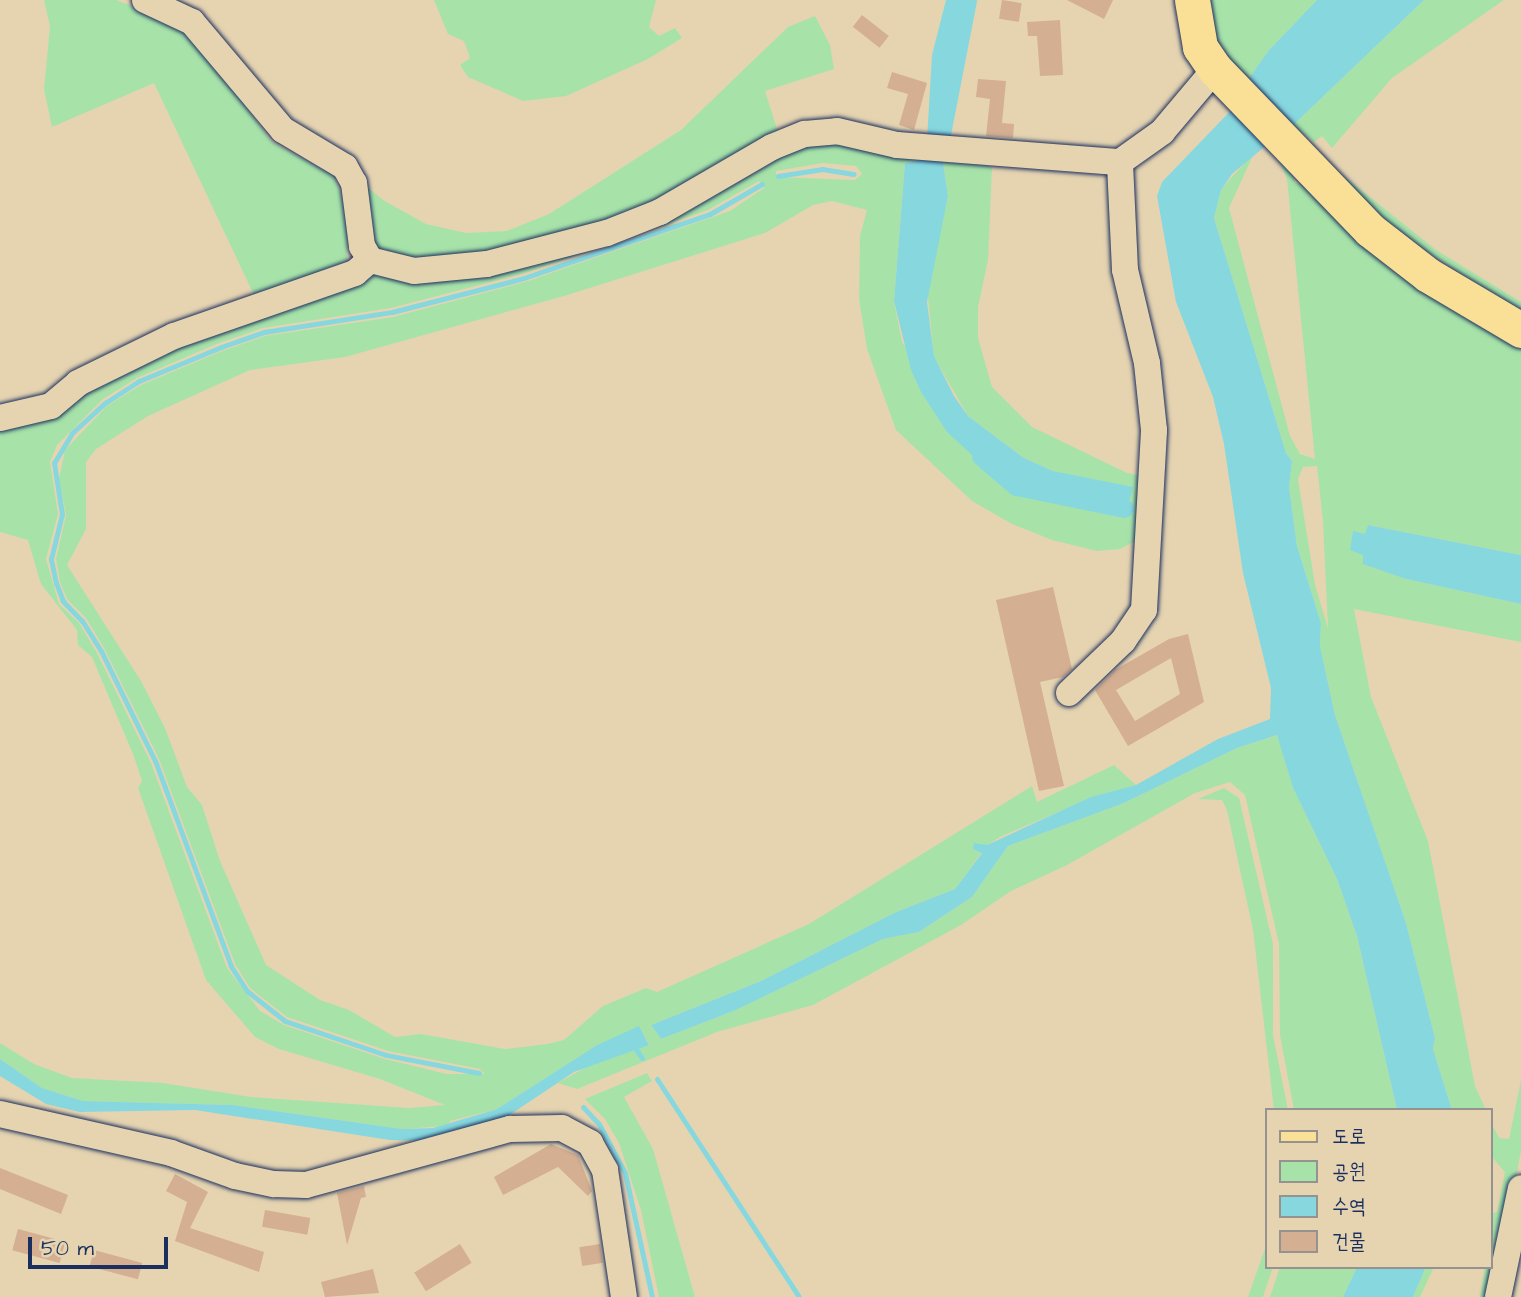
<!DOCTYPE html>
<meta charset="utf-8">
<style>
body{margin:0}
#map{position:relative;width:1521px;height:1297px;overflow:hidden;background:#e6d4b1;font-family:"Architects Daughter","Poor Story",sans-serif}
div>[style]{position:absolute}
.green>*{inset:0;background:#a7e3a9}
.water>*{inset:0;background:#87d8de}
.stream>*{height:5px;margin:-2.5px;padding:0 2.5px;transform-origin:2.5px;border-radius:2.5px;background:#87d8de}
.canal>*{height:19px;margin:-9.5px;padding:0 9.5px;transform-origin:9.5px;border-radius:9.5px;background:#87d8de}
.building>*{inset:0;background:#d4af91;transform-origin:0 0}
.roads{filter:drop-shadow(0 0 2px #1b2f5e) drop-shadow(0 0 2px #1b2f5e)}
.minor>*{height:26px;margin:-13px;padding:0 13px;transform-origin:13px;border-radius:13px;background:#e6d4b1}
.major>*{height:35px;margin:-17.5px;padding:0 17.5px;transform-origin:17.5px;border-radius:17.5px;background:#fadf96}
span{translate:-50% -50%;white-space:nowrap;text-align:center;line-height:1.15;-webkit-text-stroke:6px #e6d4b1;paint-order:stroke}
.legend{position:absolute;left:1265px;top:1108px;width:228px;height:161px;box-sizing:border-box;background:#e6d4b1;border:2px solid #959290;margin:0;padding:9px 12px;list-style:none;font-size:21px;color:#1b2f5e}
.legend li{display:flex;align-items:center;gap:14px;height:35px}
.legend b{width:35px;border:2px solid #959290}
.scale{position:absolute;left:28px;top:1237px;width:140px;height:32px;box-sizing:border-box;border:4px solid #1b2f5e;border-top:0;padding-left:9px;font-size:21px;line-height:24px;white-space:nowrap;color:#1b2f5e;-webkit-text-stroke:5px #e6d4b1;paint-order:stroke}
</style>
<div id="map">
<div class="green">
<div style="clip-path:polygon(44px 0,116px 0,185px 26px,272px 142px,334px 176px,347px 210px,347px 270px,254px 295px,154px 83px,52px 127px,44px 89px,50px 26px)"></div>
<div style="clip-path:polygon(434px 0,656px 0,649px 27px,659px 36px,675px 28px,682px 38px,648px 59px,566px 96px,523px 101px,468px 77px,460px 65px,470px 58px,464px 41px,448px 34px)"></div>
<div style="clip-path:polygon(1199px 0,1317px 0,1269px 50px,1242px 88px,1218px 63px)"></div>
<div style="clip-path:polygon(1424px 0,1504px 0,1392px 78px,1332px 148px,1322px 136px,1314px 142px,1302px 132px,1285px 133px)"></div>
<div style="clip-path:polygon(815px 16px,830px 45px,834px 69px,765px 91px,778px 132px,706px 180px,560px 239px,425px 263px,370px 251px,360px 181px,383px 200px,426px 224px,466px 233px,507px 231px,549px 214px,681px 130px,788px 27px)"></div>
<div style="clip-path:polygon(evenodd,805px 138px,919px 159px,905px 163px,894px 301px,902px 342px,985px 467px,1046px 494px,1101px 506px,1084px 478px,1053px 471px,1024px 458px,968px 416px,934px 357px,927px 288px,948px 196px,942px 156px,992px 167px,988px 260px,978px 307px,978px 338px,992px 387px,1032px 427px,1127px 473px,1147px 477px,1136px 541px,1120px 549px,1097px 551px,1052px 540px,1012px 524px,972px 501px,896px 430px,867px 349px,859px 299px,860px 236px,867px 210px,832px 201px,813px 205px,765px 233px,564px 296px,345px 357px,250px 370px,148px 416px,96px 449px,86px 462px,86px 529px,67px 565px,141px 681px,165px 728px,187px 787px,202px 805px,220px 861px,266px 965px,320px 1000px,349px 1010px,395px 1037px,421px 1034px,505px 1049px,547px 1044px,564px 1040px,603px 1006px,646px 988px,657px 992px,809px 924px,1032px 786px,1037px 802px,1114px 765px,1136px 785px,1091px 798px,1002px 836px,987px 845px,955px 889px,896px 912px,761px 981px,651px 1025px,661px 1039px,736px 1010px,883px 939px,919px 932px,972px 897px,1008px 846px,1124px 803px,1237px 748px,1278px 735px,1293px 788px,1337px 879px,1357px 936px,1397px 1110px,1294px 1110px,1280px 1035px,1279px 944px,1245px 795px,1230px 782px,1195px 793px,1067px 865px,1011px 891px,961px 925px,813px 1005px,717px 1032px,577px 1089px,558px 1083px,597px 1061px,649px 1044px,639px 1027px,597px 1045px,497px 1109px,450px 1121px,447px 1126px,402px 1129px,233px 1105px,83px 1101px,42px 1088px,0 1059px,0 1043px,34px 1064px,72px 1078px,163px 1083px,251px 1097px,409px 1108px,445px 1105px,380px 1079px,279px 1049px,255px 1037px,206px 980px,138px 788px,142px 781px,133px 754px,92px 657px,78px 645px,77px 630px,41px 584px,28px 540px,0 532px,0 424px,99px 378px,373px 274px,488px 269px,805px 138px,823px 163px,856px 166px,862px 174px,855px 180px,776px 177px,776px 171px,823px 163px,805px 138px,759px 181px,764px 188px,730px 211px,525px 282px,393px 317px,265px 336px,222px 351px,141px 385px,107px 406px,65px 450px,59px 479px,66px 515px,56px 559px,60px 582px,67px 599px,86px 618px,104px 648px,159px 759px,235px 964px,250px 988px,287px 1017px,388px 1051px,480px 1069px,485px 1074px,447px 1074px,385px 1059px,284px 1025px,260px 1011px,227px 968px,151px 763px,97px 653px,79px 623px,59px 604px,46px 559px,58px 514px,50px 462px,57px 445px,103px 399px,137px 378px,219px 343px,263px 328px,391px 308px,522px 274px,708px 210px,759px 181px)"></div>
<div style="clip-path:polygon(evenodd,1271px 140px,1287px 152px,1295px 183px,1308px 185px,1521px 339px,1521px 555px,1368px 525px,1363px 555px,1406px 579px,1521px 604px,1521px 642px,1354px 609px,1371px 697px,1428px 841px,1475px 1086px,1486px 1110px,1452px 1110px,1433px 1049px,1435px 1038px,1406px 923px,1335px 715px,1320px 646px,1321px 623px,1297px 546px,1289px 487px,1292px 461px,1286px 453px,1214px 218px,1221px 189px,1254px 153px,1229px 208px,1290px 436px,1300px 454px,1315px 459px,1287px 179px,1271px 140px,1317px 466px,1323px 522px,1328px 628px,1315px 585px,1298px 479px,1303px 467px,1317px 466px)"></div>
<div style="clip-path:polygon(1330px 165px,1436px 250px,1521px 302px,1521px 315px,1381px 221px)"></div>
<div style="clip-path:polygon(1224px 788px,1239px 798px,1273px 944px,1273px 1035px,1288px 1110px,1274px 1110px,1253px 930px,1227px 810px,1222px 800px,1198px 799px)"></div>
<div style="clip-path:polygon(647px 1073px,652px 1081px,624px 1097px,653px 1149px,695px 1297px,659px 1297px,641px 1210px,619px 1143px,605px 1119px,585px 1099px)"></div>
<div style="clip-path:polygon(1521px 1080px,1521px 1151px,1508px 1221px,1491px 1297px,1480px 1297px,1485px 1267px,1491px 1267px,1491px 1214px,1497px 1212px,1505px 1172px,1491px 1156px,1491px 1122px,1499px 1138px,1509px 1139px)"></div>
<div style="clip-path:polygon(1267px 1243px,1267px 1267px,1273px 1267px,1263px 1297px,1248px 1297px)"></div>
<div style="clip-path:polygon(1280px 1267px,1357px 1267px,1343px 1297px,1270px 1297px)"></div>
<div style="clip-path:polygon(1426px 1267px,1434px 1267px,1420px 1297px,1413px 1297px)"></div>
</div>
<div class="water">
<div style="clip-path:polygon(946px 0,962px 0,962px 26px,948px 89px,943px 142px,927px 139px,932px 55px)"></div>
<div style="clip-path:polygon(1317px 0,1424px 0,1285px 133px,1242px 88px,1269px 50px)"></div>
<div style="clip-path:polygon(1240px 101px,1275px 138px,1232px 174px,1221px 190px,1214px 218px,1286px 453px,1292px 461px,1289px 487px,1297px 546px,1321px 623px,1320px 646px,1335px 715px,1406px 923px,1435px 1038px,1433px 1049px,1452px 1110px,1397px 1110px,1357px 936px,1337px 879px,1293px 788px,1277px 735px,1237px 748px,1124px 803px,1008px 846px,972px 897px,919px 932px,883px 939px,736px 1010px,661px 1039px,651px 1025px,761px 981px,896px 912px,955px 889px,982px 853px,973px 849px,974px 843px,987px 845px,1091px 797px,1136px 785px,1218px 739px,1270px 719px,1271px 688px,1243px 573px,1224px 444px,1213px 397px,1176px 302px,1157px 196px,1162px 182px)"></div>
<div style="clip-path:polygon(942px 156px,948px 196px,927px 302px,934px 356px,954px 396px,968px 416px,1024px 458px,1053px 471px,1133px 487px,1129px 501px,1113px 498px,1111px 505px,1101px 506px,1061px 498px,985px 467px,947px 432px,921px 392px,911px 370px,894px 301px,905px 163px)"></div>
<div style="clip-path:polygon(1368px 525px,1521px 555px,1521px 604px,1406px 579px,1363px 564px,1363px 555px,1350px 550px,1353px 531px,1365px 534px)"></div>
<div style="clip-path:polygon(639px 1026px,649px 1045px,574px 1072px,508px 1116px,431px 1141px,390px 1140px,195px 1110px,80px 1112px,46px 1104px,0 1076px,0 1059px,42px 1088px,83px 1101px,233px 1105px,402px 1129px,433px 1128px,497px 1109px,597px 1045px)"></div>
<div style="clip-path:polygon(1357px 1267px,1426px 1267px,1413px 1297px,1343px 1297px)"></div>
</div>
<div class="stream">
<div style="left:778px;top:176px;width:45px;rotate:-9deg"></div>
<div style="left:822px;top:169px;width:32px;rotate:9deg"></div>
<div style="left:635px;top:1048px;width:12px;rotate:55deg"></div>
<div style="left:479px;top:1073px;width:95px;rotate:-169deg"></div>
<div style="left:386px;top:1055px;width:107px;rotate:-161.4deg"></div>
<div style="left:285px;top:1021px;width:48px;rotate:-141.7deg"></div>
<div style="left:247px;top:991px;width:30px;rotate:-123deg"></div>
<div style="left:231px;top:966px;width:219px;rotate:-110.3deg"></div>
<div style="left:155px;top:761px;width:123px;rotate:-116.1deg"></div>
<div style="left:101px;top:651px;width:36px;rotate:-122deg"></div>
<div style="left:82px;top:621px;width:28px;rotate:-134deg"></div>
<div style="left:63px;top:601px;width:19px;rotate:-111deg"></div>
<div style="left:56px;top:583px;width:25px;rotate:-102deg"></div>
<div style="left:51px;top:559px;width:46px;rotate:-76.3deg"></div>
<div style="left:62px;top:514px;width:52px;rotate:-98.9deg"></div>
<div style="left:54px;top:463px;width:35px;rotate:-59deg"></div>
<div style="left:72px;top:433px;width:45px;rotate:-42.3deg"></div>
<div style="left:105px;top:403px;width:40px;rotate:-32.9deg"></div>
<div style="left:139px;top:381px;width:89px;rotate:-22.5deg"></div>
<div style="left:221px;top:347px;width:46px;rotate:-19.2deg"></div>
<div style="left:264px;top:332px;width:130px;rotate:-8.9deg"></div>
<div style="left:392px;top:312px;width:136px;rotate:-14.4deg"></div>
<div style="left:524px;top:278px;width:197px;rotate:-19deg"></div>
<div style="left:710px;top:214px;width:60px;rotate:-30deg"></div>
<div style="left:657px;top:1079px;width:260px;rotate:56.9deg"></div>
<div style="left:583px;top:1107px;width:23px;rotate:47deg"></div>
<div style="left:599px;top:1124px;width:55px;rotate:62deg"></div>
<div style="left:625px;top:1173px;width:127px;rotate:77.7deg"></div>
</div>
<div class="canal">
<div style="left:941px;top:134px;width:136px;rotate:-79deg"></div>
<div style="left:981px;top:456px;width:46px;rotate:40.6deg"></div>
<div style="left:1016px;top:486px;width:110px;rotate:11.5deg"></div>
</div>
<div class="building">
<div style="left:1002px;top:0;width:20px;height:19px;rotate:9deg"></div>
<div style="clip-path:polygon(1067px 0,1113px 0,1104px 19px)"></div>
<div style="left:862px;top:15px;width:34px;height:15px;rotate:38deg"></div>
<div style="clip-path:polygon(1060px 20px,1063px 75px,1040px 76px,1037px 36px,1028px 36px,1027px 22px)"></div>
<div style="clip-path:polygon(892px 72px,927px 83px,914px 130px,899px 125px,908px 94px,887px 88px)"></div>
<div style="clip-path:polygon(978px 79px,1006px 81px,1002px 123px,1014px 124px,1013px 138px,986px 136px,990px 99px,976px 97px)"></div>
<div style="clip-path:polygon(1053px 587px,1072px 669px,1063px 677px,1040px 682px,1064px 786px,1039px 791px,996px 600px)"></div>
<div style="clip-path:polygon(evenodd,1188px 634px,1204px 702px,1128px 746px,1095px 690px,1115px 670px,1169px 639px,1188px 634px,1171px 658px,1180px 694px,1135px 721px,1116px 690px,1171px 658px)"></div>
<div style="clip-path:polygon(551px 1144px,578px 1155px,592px 1191px,588px 1196px,558px 1167px,503px 1195px,494px 1177px)"></div>
<div style="clip-path:polygon(0 1168px,68px 1195px,61px 1214px,0 1189px)"></div>
<div style="clip-path:polygon(175px 1174px,208px 1192px,190px 1228px,264px 1252px,259px 1272px,175px 1241px,187px 1202px,166px 1191px)"></div>
<div style="clip-path:polygon(364px 1186px,366px 1197px,361px 1198px,347px 1245px,337px 1193px)"></div>
<div style="left:265px;top:1210px;width:46px;height:17px;rotate:10deg"></div>
<div style="left:18px;top:1229px;width:49px;height:22px;rotate:15deg"></div>
<div style="left:460px;top:1244px;width:22px;height:54px;rotate:58deg"></div>
<div style="left:600px;top:1244px;width:19px;height:21px;rotate:81deg"></div>
<div style="left:94px;top:1250px;width:50px;height:17px;rotate:15deg"></div>
<div style="clip-path:polygon(373px 1269px,379px 1293px,325px 1297px,321px 1282px)"></div>
</div>
<div class="roads">
<div class="minor">
<div style="left:145px;top:0;width:52px;rotate:25.1deg"></div>
<div style="left:192px;top:22px;width:141px;rotate:49.9deg"></div>
<div style="left:283px;top:130px;width:72px;rotate:30.8deg"></div>
<div style="left:345px;top:167px;width:18px;rotate:61deg"></div>
<div style="left:354px;top:183px;width:64px;rotate:82.8deg"></div>
<div style="left:362px;top:246px;width:16px;rotate:60deg"></div>
<div style="left:370px;top:260px;width:45px;rotate:14deg"></div>
<div style="left:414px;top:271px;width:73px;rotate:-5.5deg"></div>
<div style="left:487px;top:264px;width:124px;rotate:-14.5deg"></div>
<div style="left:607px;top:233px;width:57px;rotate:-21.6deg"></div>
<div style="left:660px;top:212px;width:129px;rotate:-30.1deg"></div>
<div style="left:772px;top:147px;width:35px;rotate:-22deg"></div>
<div style="left:805px;top:134px;width:32px;rotate:-5deg"></div>
<div style="left:837px;top:131px;width:62px;rotate:13.1deg"></div>
<div style="left:897px;top:145px;width:224px;rotate:4.4deg"></div>
<div style="left:1120px;top:162px;width:52px;rotate:-35.5deg"></div>
<div style="left:1162px;top:132px;width:82px;rotate:-49.9deg"></div>
<div style="left:0;top:418px;width:52px;rotate:-13.2deg"></div>
<div style="left:51px;top:406px;width:35px;rotate:-40deg"></div>
<div style="left:78px;top:383px;width:107px;rotate:-26.1deg"></div>
<div style="left:174px;top:336px;width:192px;rotate:-19.2deg"></div>
<div style="left:355px;top:273px;width:20px;rotate:-41deg"></div>
<div style="left:1069px;top:693px;width:75px;rotate:-43.9deg"></div>
<div style="left:1123px;top:641px;width:37px;rotate:-56deg"></div>
<div style="left:1144px;top:610px;width:180px;rotate:-86.8deg"></div>
<div style="left:1154px;top:430px;width:67px;rotate:-96deg"></div>
<div style="left:1147px;top:363px;width:96px;rotate:-103.3deg"></div>
<div style="left:1125px;top:270px;width:108px;rotate:-92.7deg"></div>
<div style="left:0;top:1114px;width:175px;rotate:12.8deg"></div>
<div style="left:171px;top:1153px;width:68px;rotate:19.8deg"></div>
<div style="left:235px;top:1176px;width:40px;rotate:12deg"></div>
<div style="left:274px;top:1184px;width:32px;rotate:2deg"></div>
<div style="left:306px;top:1185px;width:212px;rotate:-15.4deg"></div>
<div style="left:510px;top:1129px;width:52px;rotate:-1.1deg"></div>
<div style="left:562px;top:1128px;width:32px;rotate:28deg"></div>
<div style="left:590px;top:1143px;width:31px;rotate:61deg"></div>
<div style="left:605px;top:1170px;width:128px;rotate:81.5deg"></div>
<div style="left:1498px;top:1297px;width:111px;rotate:-78.1deg"></div>
</div>
<div class="major">
<div style="left:1192px;top:0;width:48px;rotate:80.3deg"></div>
<div style="left:1200px;top:47px;width:27px;rotate:56deg"></div>
<div style="left:1215px;top:69px;width:223px;rotate:46.1deg"></div>
<div style="left:1370px;top:230px;width:73px;rotate:37.8deg"></div>
<div style="left:1428px;top:275px;width:108px;rotate:30.6deg"></div>
</div>
</div>
<ul class="legend">
<li><b style="height:9px;background:#fadf96"></b>도로</li>
<li><b style="height:19px;background:#a7e3a9"></b>공원</li>
<li><b style="height:19px;background:#87d8de"></b>수역</li>
<li><b style="height:19px;background:#d4af91"></b>건물</li>
</ul>
<div class="scale">50 m</div>
</div>
